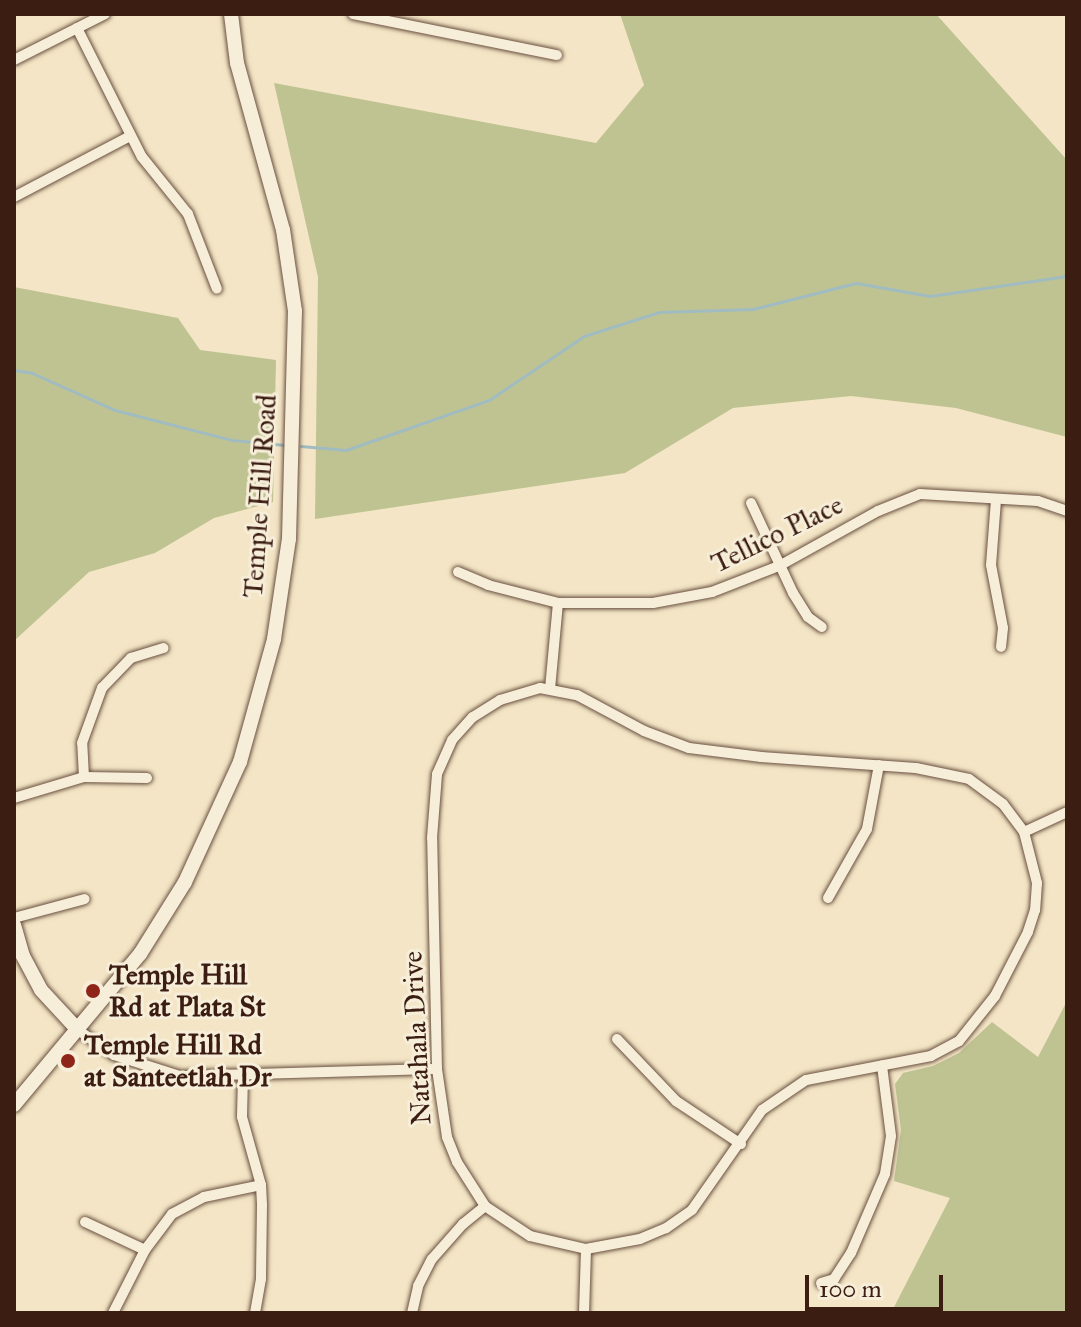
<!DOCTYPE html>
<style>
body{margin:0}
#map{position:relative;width:1081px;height:1327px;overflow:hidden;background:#f3e5c5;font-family:"IM FELL Great Primer",serif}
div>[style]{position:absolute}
.green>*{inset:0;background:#bfc392}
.stream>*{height:3px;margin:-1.5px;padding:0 1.5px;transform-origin:1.5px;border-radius:1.5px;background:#a1bcc0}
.roads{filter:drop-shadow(0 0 2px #694f3f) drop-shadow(0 0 2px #694f3f)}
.street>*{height:10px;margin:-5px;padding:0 5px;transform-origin:5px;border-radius:5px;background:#f7eed9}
.secondary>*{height:14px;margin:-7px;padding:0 7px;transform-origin:7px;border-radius:7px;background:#f7eed9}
.dots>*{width:22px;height:22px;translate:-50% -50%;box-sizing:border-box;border:4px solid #f7eed9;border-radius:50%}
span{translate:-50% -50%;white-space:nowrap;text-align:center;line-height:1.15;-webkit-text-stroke:6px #f7eed9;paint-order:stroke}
.street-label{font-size:28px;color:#3b1d12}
.poi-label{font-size:28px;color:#3b1d12;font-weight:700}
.left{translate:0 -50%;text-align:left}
.frame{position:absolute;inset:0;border:16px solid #3b1d12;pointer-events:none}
.scale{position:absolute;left:805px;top:1275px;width:138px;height:36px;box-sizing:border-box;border:4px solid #3b1d12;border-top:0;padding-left:10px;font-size:24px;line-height:28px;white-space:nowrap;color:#3b1d12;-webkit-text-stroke:6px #f7eed9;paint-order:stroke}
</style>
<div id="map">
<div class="green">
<div style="clip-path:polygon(620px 14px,936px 14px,1067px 160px,1067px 437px,956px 408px,851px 396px,733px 408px,625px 473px,315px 519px,318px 277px,274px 83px,596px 143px,644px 85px)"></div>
<div style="clip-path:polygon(14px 287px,178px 318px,200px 350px,276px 360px,273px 502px,214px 518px,155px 553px,89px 572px,14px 641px)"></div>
<div style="clip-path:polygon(1067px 1001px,1067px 1313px,891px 1313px,950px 1198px,894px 1181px,901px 1130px,895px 1084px,903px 1073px,933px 1066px,959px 1053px,992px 1022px,1038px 1057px)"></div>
</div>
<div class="stream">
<div style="left:14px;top:370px;width:18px;rotate:9deg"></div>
<div style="left:32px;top:373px;width:91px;rotate:24deg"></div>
<div style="left:115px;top:410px;width:121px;rotate:14.4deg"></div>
<div style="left:232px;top:440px;width:53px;rotate:5.4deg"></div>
<div style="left:301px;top:446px;width:45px;rotate:5.1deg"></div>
<div style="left:346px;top:450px;width:151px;rotate:-19.3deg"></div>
<div style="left:489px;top:400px;width:115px;rotate:-34deg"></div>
<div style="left:584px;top:336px;width:79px;rotate:-17.7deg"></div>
<div style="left:659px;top:312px;width:94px;rotate:-1.8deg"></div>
<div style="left:753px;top:309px;width:106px;rotate:-14.2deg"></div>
<div style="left:856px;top:283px;width:75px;rotate:10deg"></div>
<div style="left:930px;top:296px;width:138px;rotate:-8.3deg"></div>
</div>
<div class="roads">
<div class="street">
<div style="left:353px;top:14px;width:208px;rotate:11.4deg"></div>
<div style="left:77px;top:28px;width:144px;rotate:63.3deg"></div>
<div style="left:142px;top:157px;width:73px;rotate:51.1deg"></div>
<div style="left:188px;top:214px;width:80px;rotate:68.9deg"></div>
<div style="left:14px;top:60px;width:102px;rotate:-26.8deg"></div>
<div style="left:14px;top:197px;width:131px;rotate:-27.7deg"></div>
<div style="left:996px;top:500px;width:65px;rotate:94.4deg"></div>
<div style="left:991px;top:565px;width:64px;rotate:79.2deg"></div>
<div style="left:1003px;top:628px;width:19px;rotate:96deg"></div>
<div style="left:751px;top:503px;width:99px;rotate:65deg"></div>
<div style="left:793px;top:593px;width:28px;rotate:58deg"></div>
<div style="left:808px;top:617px;width:17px;rotate:36deg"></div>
<div style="left:458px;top:572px;width:33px;rotate:23deg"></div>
<div style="left:488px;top:585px;width:72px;rotate:14.4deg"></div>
<div style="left:558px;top:603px;width:95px"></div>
<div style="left:653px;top:603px;width:60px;rotate:-10.6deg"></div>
<div style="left:712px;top:592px;width:72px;rotate:-21.2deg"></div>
<div style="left:779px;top:566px;width:113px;rotate:-29.1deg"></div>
<div style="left:878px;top:511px;width:45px;rotate:-22deg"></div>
<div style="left:920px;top:494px;width:118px;rotate:3.4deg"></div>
<div style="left:1038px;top:501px;width:31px;rotate:19deg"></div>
<div style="left:540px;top:688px;width:38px;rotate:11deg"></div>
<div style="left:577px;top:695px;width:76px;rotate:28.2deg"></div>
<div style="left:644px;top:731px;width:48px;rotate:20.7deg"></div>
<div style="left:689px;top:748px;width:73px;rotate:7.1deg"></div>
<div style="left:761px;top:757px;width:155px;rotate:4.1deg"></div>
<div style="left:916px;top:768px;width:54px;rotate:11.7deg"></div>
<div style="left:969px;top:779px;width:42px;rotate:36.3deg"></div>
<div style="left:1003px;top:804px;width:35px;rotate:53deg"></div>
<div style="left:1024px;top:832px;width:53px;rotate:75.7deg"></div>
<div style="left:1037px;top:883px;width:27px;rotate:94deg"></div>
<div style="left:1035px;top:910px;width:23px;rotate:108deg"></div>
<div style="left:1028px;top:932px;width:72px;rotate:117.3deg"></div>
<div style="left:995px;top:996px;width:58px;rotate:128.7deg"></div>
<div style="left:959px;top:1041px;width:32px;rotate:152deg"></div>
<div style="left:931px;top:1056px;width:127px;rotate:169.1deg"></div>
<div style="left:806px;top:1080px;width:53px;rotate:145.7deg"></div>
<div style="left:762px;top:1110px;width:122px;rotate:125deg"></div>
<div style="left:692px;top:1210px;width:32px;rotate:145deg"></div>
<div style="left:666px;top:1228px;width:28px;rotate:157deg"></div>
<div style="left:640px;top:1239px;width:55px;rotate:169.5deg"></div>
<div style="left:586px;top:1249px;width:57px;rotate:-166.9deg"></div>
<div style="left:530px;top:1236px;width:54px;rotate:-146.3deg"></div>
<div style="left:485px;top:1206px;width:52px;rotate:-122.5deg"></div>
<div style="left:457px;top:1162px;width:27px;rotate:-112deg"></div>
<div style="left:447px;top:1137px;width:69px;rotate:-98.4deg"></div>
<div style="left:437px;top:1069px;width:231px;rotate:-91.2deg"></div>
<div style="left:432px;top:838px;width:64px;rotate:-85.5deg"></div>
<div style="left:437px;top:774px;width:37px;rotate:-66deg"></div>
<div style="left:452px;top:740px;width:31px;rotate:-48deg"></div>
<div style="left:473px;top:717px;width:32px;rotate:-32deg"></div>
<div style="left:500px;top:700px;width:42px;rotate:-16.7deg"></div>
<div style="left:550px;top:689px;width:86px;rotate:-84.7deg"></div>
<div style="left:84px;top:777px;width:34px;rotate:-93deg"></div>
<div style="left:82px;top:743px;width:59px;rotate:-70deg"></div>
<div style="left:102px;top:688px;width:42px;rotate:-46deg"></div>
<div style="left:131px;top:658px;width:34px;rotate:-17deg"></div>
<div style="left:14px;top:798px;width:73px;rotate:-16.7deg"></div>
<div style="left:84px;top:777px;width:63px;rotate:0.9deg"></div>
<div style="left:1024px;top:832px;width:47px;rotate:-24.9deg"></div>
<div style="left:828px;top:898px;width:79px;rotate:-60.5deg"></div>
<div style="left:867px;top:829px;width:65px;rotate:-79.4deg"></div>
<div style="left:14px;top:918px;width:73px;rotate:-15deg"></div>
<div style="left:78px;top:1030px;width:44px;rotate:34.8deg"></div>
<div style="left:114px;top:1055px;width:69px;rotate:17.7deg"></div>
<div style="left:180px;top:1076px;width:257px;rotate:-1.6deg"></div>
<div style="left:617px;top:1039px;width:86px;rotate:46.4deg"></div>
<div style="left:676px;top:1101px;width:78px;rotate:33.5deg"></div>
<div style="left:243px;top:1076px;width:41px;rotate:91.4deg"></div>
<div style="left:242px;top:1117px;width:71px;rotate:74.4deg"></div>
<div style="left:261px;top:1185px;width:20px;rotate:87deg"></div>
<div style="left:262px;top:1205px;width:74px;rotate:90.8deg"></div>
<div style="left:261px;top:1279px;width:35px;rotate:100deg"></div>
<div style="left:85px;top:1222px;width:66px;rotate:25deg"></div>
<div style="left:821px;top:1283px;width:14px;rotate:-17deg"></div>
<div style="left:834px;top:1279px;width:31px;rotate:-57deg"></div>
<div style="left:851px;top:1253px;width:86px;rotate:-66.7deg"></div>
<div style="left:885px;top:1174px;width:38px;rotate:-81deg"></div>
<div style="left:891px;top:1136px;width:71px;rotate:-97.3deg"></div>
<div style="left:113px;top:1313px;width:71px;rotate:-63.1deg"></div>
<div style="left:145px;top:1250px;width:45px;rotate:-53.1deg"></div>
<div style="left:172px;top:1214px;width:36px;rotate:-28deg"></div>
<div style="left:204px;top:1197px;width:58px;rotate:-11.9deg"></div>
<div style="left:412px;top:1313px;width:28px;rotate:-77deg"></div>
<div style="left:418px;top:1286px;width:30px;rotate:-63deg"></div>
<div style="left:432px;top:1259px;width:47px;rotate:-48.5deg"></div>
<div style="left:463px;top:1224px;width:28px;rotate:-39deg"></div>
<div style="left:584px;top:1313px;width:64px;rotate:-88.2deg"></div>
</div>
<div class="secondary">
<div style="left:14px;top:925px;width:32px;rotate:74deg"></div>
<div style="left:23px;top:956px;width:38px;rotate:62deg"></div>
<div style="left:41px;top:990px;width:54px;rotate:47.2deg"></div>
<div style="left:14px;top:1105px;width:197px;rotate:-50.2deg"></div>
<div style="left:140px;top:954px;width:85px;rotate:-58deg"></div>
<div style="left:185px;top:882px;width:132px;rotate:-65.4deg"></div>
<div style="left:240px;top:762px;width:128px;rotate:-74.5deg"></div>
<div style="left:274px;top:639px;width:101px;rotate:-81.5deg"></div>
<div style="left:289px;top:539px;width:228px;rotate:-88.5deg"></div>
<div style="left:295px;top:311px;width:82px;rotate:-98.4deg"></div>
<div style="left:283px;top:230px;width:173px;rotate:-105.4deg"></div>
<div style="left:237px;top:63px;width:49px;rotate:-97deg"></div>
</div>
</div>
<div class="dots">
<div style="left:93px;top:991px;background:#8f2418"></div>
<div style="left:68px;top:1061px;background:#8f2418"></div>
</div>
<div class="street-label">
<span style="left:260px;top:496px;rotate:-86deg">Temple Hill Road</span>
<span style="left:777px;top:534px;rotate:-26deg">Tellico Place</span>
<span style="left:417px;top:1038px;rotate:-93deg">Natahala Drive</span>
</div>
<div class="poi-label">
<span class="left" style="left:109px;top:991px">Temple Hill<br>Rd at Plata St</span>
<span class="left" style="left:84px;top:1061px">Temple Hill Rd<br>at Santeetlah Dr</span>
</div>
<div class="frame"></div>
<div class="scale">100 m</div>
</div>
